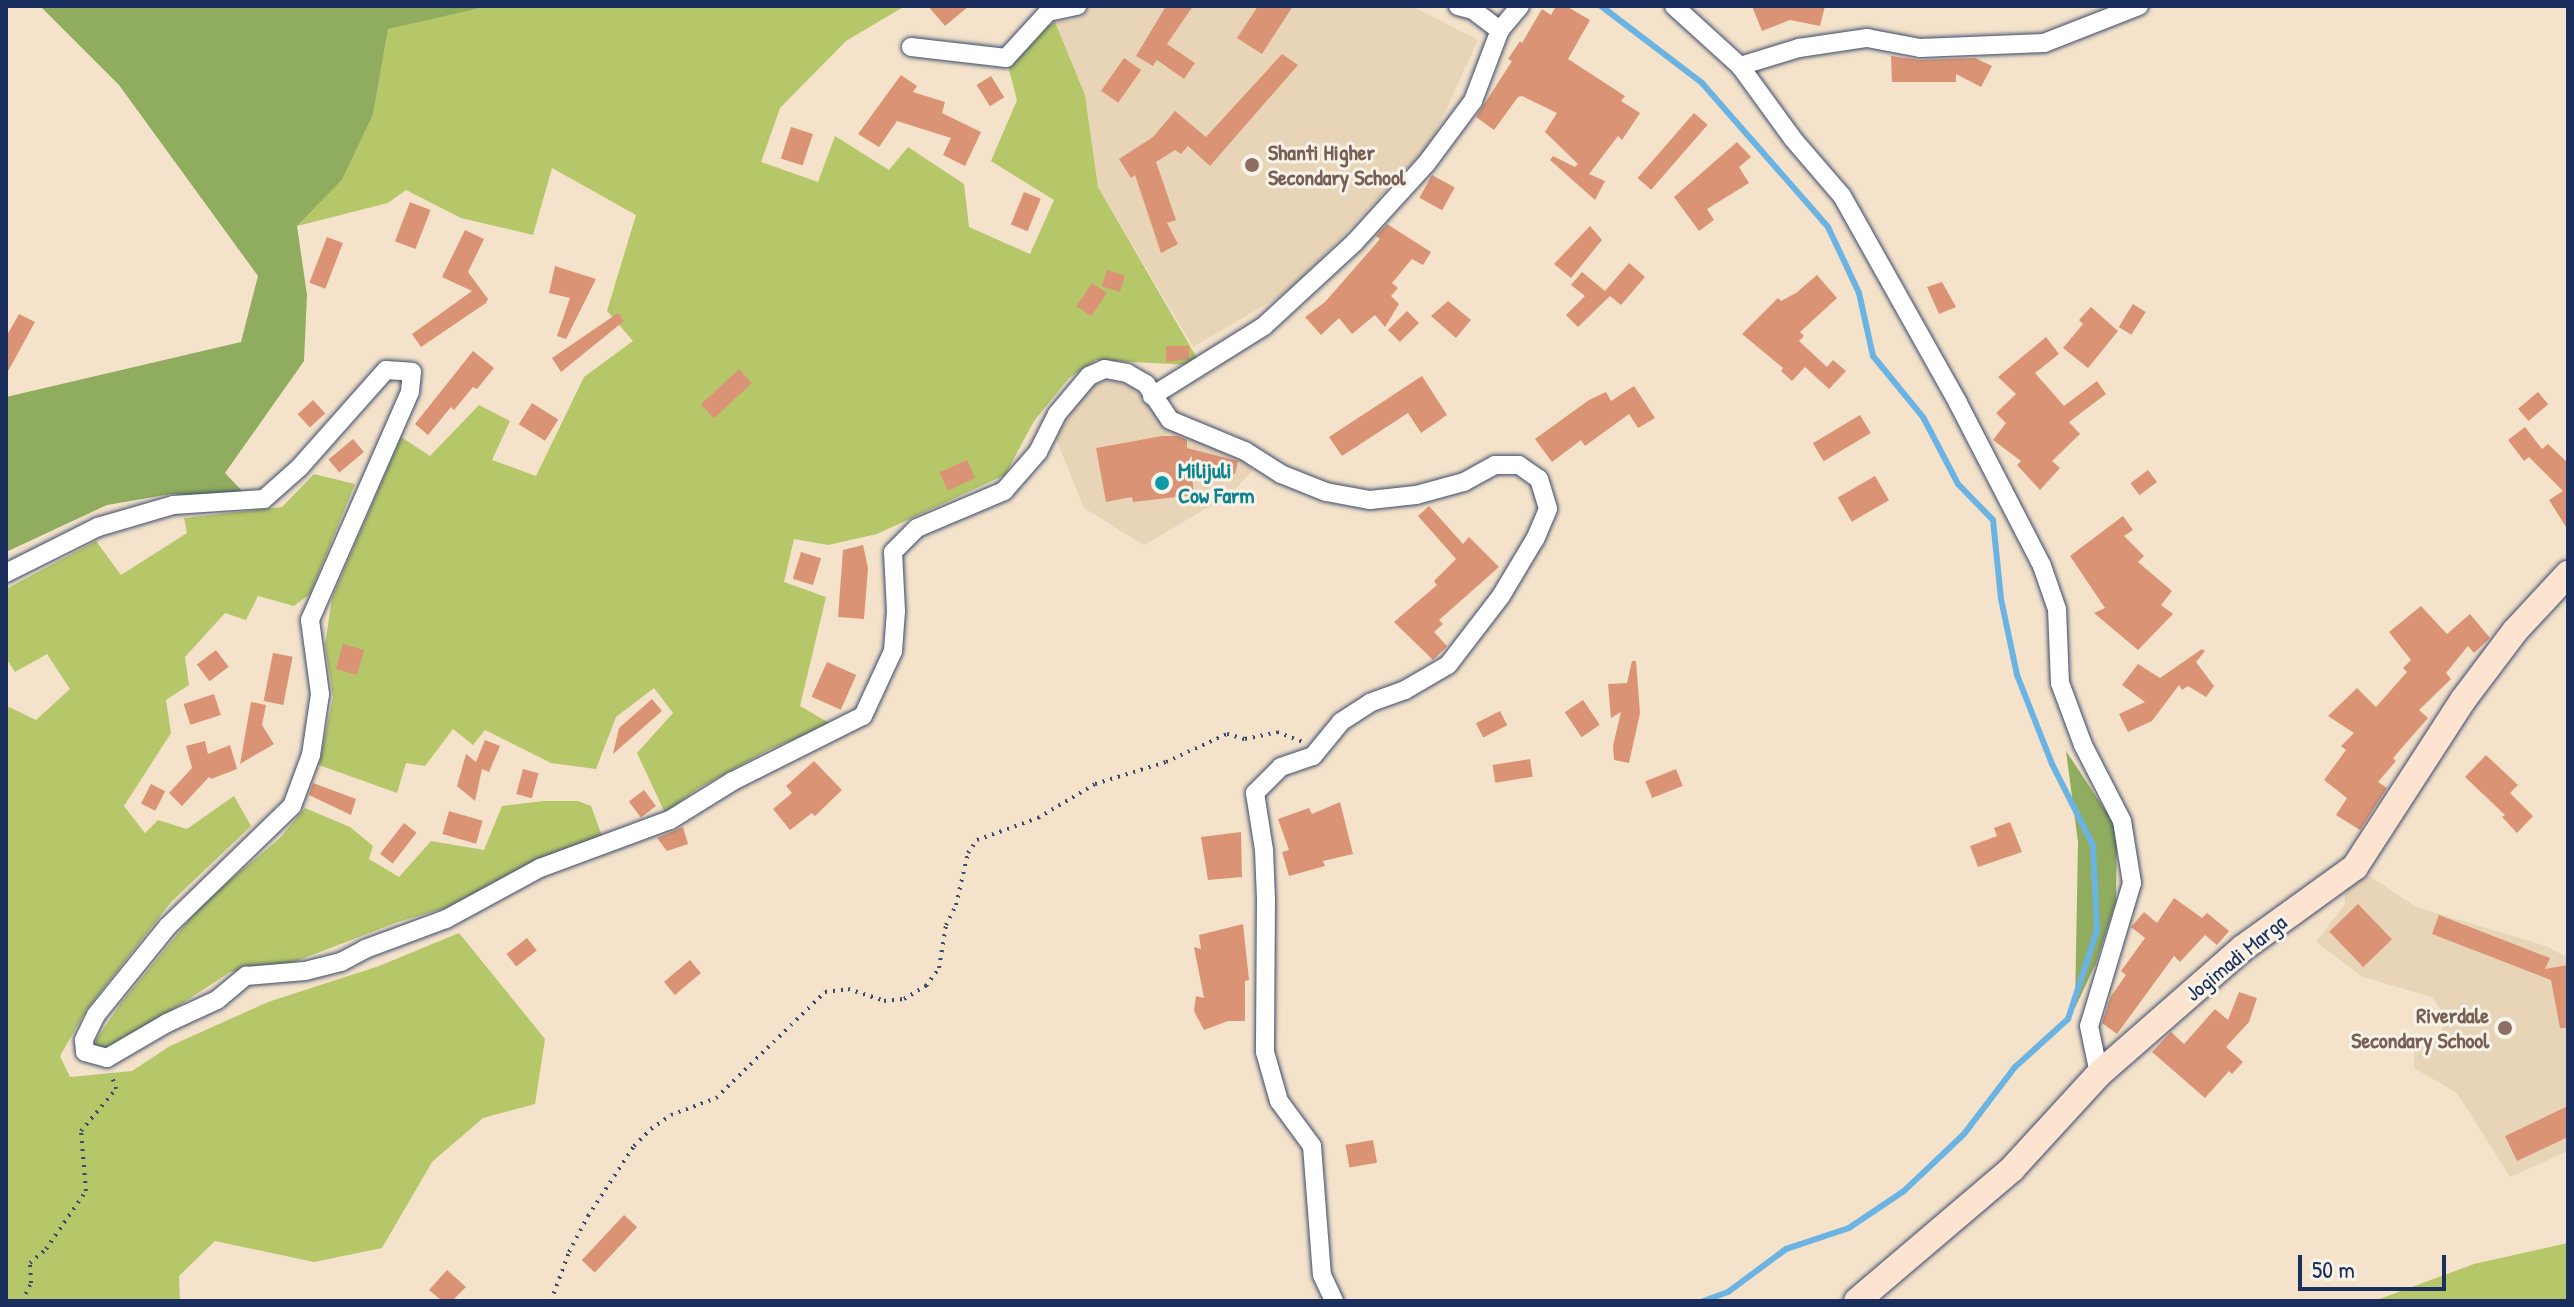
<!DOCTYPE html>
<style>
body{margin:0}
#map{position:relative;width:2574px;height:1307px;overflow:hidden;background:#f4e3ca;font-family:"Patrick Hand",sans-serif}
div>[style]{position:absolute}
.built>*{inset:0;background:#e8d5b8}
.green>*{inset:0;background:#b6c76a}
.forest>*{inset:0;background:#90ac5e}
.stream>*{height:6px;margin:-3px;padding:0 3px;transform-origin:3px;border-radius:3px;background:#6bb3e3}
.building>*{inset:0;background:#da9475;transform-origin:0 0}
.path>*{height:4px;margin-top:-2px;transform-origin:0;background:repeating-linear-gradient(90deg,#3c4a6e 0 2px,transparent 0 8px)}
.roads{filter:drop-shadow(0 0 2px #3c4a6e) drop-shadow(0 0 2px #3c4a6e)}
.minor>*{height:18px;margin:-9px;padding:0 9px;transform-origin:9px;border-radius:9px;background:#fff}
.secondary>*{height:26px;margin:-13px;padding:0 13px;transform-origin:13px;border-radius:13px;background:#fde4d1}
.dots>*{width:22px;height:22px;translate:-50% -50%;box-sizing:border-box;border:4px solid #f7f3e8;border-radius:50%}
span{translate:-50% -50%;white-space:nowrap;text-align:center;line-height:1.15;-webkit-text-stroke:6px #f7f3e8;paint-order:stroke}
.education-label{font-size:22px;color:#785e54;font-weight:700}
.left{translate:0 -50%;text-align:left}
.right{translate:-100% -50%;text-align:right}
.culture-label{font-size:22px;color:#0d838f;font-weight:700}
.street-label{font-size:22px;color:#1b2f5e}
.frame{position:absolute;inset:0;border:8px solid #1b2f5e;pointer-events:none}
.scale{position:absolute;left:2298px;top:1255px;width:148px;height:36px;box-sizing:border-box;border:4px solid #1b2f5e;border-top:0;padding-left:10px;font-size:24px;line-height:28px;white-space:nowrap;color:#1b2f5e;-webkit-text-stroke:6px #f7f3e8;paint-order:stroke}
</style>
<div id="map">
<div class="built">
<div style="clip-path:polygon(1093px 6px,1412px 6px,1478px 40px,1431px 143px,1292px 289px,1193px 347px,1098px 187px,1085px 95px,1055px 22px,1079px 19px)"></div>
<div style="clip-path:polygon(1111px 380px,1133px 388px,1164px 423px,1246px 460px,1252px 471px,1231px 494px,1144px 545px,1084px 508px,1056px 439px,1086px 388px)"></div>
<div style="clip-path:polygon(2360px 870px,2416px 907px,2546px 946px,2568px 958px,2568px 1151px,2510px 1177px,2457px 1093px,2414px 1068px,2414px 1051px,2437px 1037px,2447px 1019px,2432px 997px,2363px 977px,2316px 942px,2345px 904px,2345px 885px)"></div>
</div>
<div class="green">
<div style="clip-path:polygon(489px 6px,905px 6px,846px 41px,780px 108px,761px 162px,818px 182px,835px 136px,889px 170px,908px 147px,964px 184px,969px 227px,1030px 254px,1054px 200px,991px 161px,1017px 100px,1004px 51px,1055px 22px,1085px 95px,1098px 187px,1197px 358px,1189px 365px,1096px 360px,1069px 378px,1034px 421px,1005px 475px,877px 534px,828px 545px,794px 539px,784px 582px,826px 597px,800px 706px,831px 724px,770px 749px,697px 789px,665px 813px,637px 753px,673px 713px,654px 688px,616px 717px,596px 769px,551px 763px,485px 730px,473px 745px,453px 729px,425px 766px,406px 763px,397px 793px,319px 765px,333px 697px,325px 645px,332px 598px,401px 437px,430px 456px,479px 405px,510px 421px,492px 460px,536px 476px,584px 377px,633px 341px,607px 311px,636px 215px,552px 168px,533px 235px,461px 218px,406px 190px,388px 203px,297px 226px,342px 180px,373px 115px,388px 28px)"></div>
<div style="clip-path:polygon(314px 474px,355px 484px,310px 594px,294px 606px,258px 596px,246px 620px,225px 613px,185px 657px,189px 685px,166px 700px,171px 733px,124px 806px,145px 833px,158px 820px,187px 829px,234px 796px,251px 826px,172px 901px,87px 1009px,60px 1056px,70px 1077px,132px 1071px,170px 1046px,268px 1002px,379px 966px,459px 933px,545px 1039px,535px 1104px,483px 1118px,432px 1162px,382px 1248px,314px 1262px,215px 1241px,179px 1276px,180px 1301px,6px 1301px,6px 710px,9px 707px,36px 720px,70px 689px,47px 654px,15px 672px,6px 658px,6px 589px,96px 541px,121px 575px,187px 533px,184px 518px,282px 507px)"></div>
<div style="clip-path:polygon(544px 801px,578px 801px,591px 806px,602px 836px,515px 872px,452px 906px,398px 922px,294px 962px,230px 972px,134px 1035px,110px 1049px,96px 1046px,96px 1040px,121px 1003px,203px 903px,279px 839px,305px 808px,350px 827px,373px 846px,369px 859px,399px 877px,431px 841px,484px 850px,502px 806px)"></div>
<div style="clip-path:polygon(2568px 1243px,2568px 1301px,2374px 1301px,2474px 1264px)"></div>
</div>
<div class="forest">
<div style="clip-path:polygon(40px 6px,489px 6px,388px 29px,373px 115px,342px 180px,297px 226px,307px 295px,304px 361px,225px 473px,243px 492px,226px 497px,171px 494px,107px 505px,6px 552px,6px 397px,241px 342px,258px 276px,119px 85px)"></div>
<div style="clip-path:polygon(2066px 751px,2117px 828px,2116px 901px,2096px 963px,2075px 1008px,2078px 842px)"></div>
</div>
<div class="stream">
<div style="left:1601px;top:6px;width:127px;rotate:37.3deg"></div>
<div style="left:1702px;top:83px;width:191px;rotate:48.8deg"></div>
<div style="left:1828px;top:227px;width:73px;rotate:64.8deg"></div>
<div style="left:1859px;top:293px;width:65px;rotate:77.5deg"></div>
<div style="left:1873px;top:356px;width:79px;rotate:50.7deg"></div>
<div style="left:1923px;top:417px;width:76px;rotate:62.4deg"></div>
<div style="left:1958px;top:484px;width:50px;rotate:45.8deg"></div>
<div style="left:1993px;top:520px;width:79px;rotate:84.2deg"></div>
<div style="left:2001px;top:599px;width:78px;rotate:78.1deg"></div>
<div style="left:2017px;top:675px;width:96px;rotate:68.5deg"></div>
<div style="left:2052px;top:764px;width:91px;rotate:63.2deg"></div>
<div style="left:2093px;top:845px;width:85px;rotate:87.3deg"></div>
<div style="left:2097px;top:930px;width:94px;rotate:108deg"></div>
<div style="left:2068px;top:1019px;width:72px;rotate:137.8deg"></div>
<div style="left:2015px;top:1067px;width:84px;rotate:127.3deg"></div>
<div style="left:1964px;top:1134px;width:83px;rotate:136.5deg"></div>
<div style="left:1904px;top:1191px;width:66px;rotate:146.1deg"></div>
<div style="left:1849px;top:1228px;width:66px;rotate:161.6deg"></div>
<div style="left:1786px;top:1249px;width:72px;rotate:143.4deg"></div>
<div style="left:1728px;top:1292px;width:27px;rotate:160deg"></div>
</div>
<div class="building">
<div style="clip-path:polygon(928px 6px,969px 6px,945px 26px)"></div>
<div style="clip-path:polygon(1166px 6px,1193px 6px,1167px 44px,1195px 63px,1184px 79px,1157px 60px,1153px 66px,1136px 56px)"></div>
<div style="clip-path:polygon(1258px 6px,1293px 6px,1262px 54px,1237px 38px)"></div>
<div style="clip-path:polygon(1556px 6px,1566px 6px,1590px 20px,1568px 59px,1625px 96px,1621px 101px,1640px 113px,1622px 140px,1618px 136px,1589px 174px,1605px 181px,1595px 200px,1550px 160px,1553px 156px,1575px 167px,1578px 164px,1545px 132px,1557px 113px,1522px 96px,1518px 97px,1494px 130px,1476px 117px,1512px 61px,1508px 59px,1520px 41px,1522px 43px,1542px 9px,1551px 15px)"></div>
<div style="clip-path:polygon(1752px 6px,1825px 6px,1820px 26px,1790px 20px,1762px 31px)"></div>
<div style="clip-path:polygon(1282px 54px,1298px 65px,1210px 166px,1188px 146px,1181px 154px,1175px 150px,1156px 162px,1176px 220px,1167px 223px,1178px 244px,1161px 253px,1135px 175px,1131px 178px,1119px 159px,1153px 137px,1175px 111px,1206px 137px)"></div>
<div style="clip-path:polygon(1891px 56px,1920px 60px,1975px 58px,1992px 66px,1981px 87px,1956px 74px,1956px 82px,1892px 82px)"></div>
<div style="left:1124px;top:58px;width:21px;height:40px;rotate:35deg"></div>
<div style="clip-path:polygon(901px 75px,917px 86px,913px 92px,945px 102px,942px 113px,981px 132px,965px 166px,943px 155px,951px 138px,897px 121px,879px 147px,858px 134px)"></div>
<div style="left:991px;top:76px;width:25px;height:17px;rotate:58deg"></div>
<div style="left:1694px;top:113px;width:18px;height:86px;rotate:41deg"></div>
<div style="left:791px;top:127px;width:23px;height:33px;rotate:18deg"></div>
<div style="clip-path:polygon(1737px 142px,1751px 157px,1739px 167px,1749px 183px,1707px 209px,1714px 220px,1699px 231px,1674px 197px)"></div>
<div style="left:1432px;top:175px;width:26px;height:26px;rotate:29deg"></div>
<div style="left:1024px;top:192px;width:18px;height:35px;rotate:22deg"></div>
<div style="left:410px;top:202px;width:22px;height:42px;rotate:21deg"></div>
<div style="clip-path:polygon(1387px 224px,1431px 252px,1423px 265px,1412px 259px,1392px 283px,1398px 288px,1391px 296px,1399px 304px,1385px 327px,1375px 315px,1352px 334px,1339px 318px,1321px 335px,1305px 317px,1325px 302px,1380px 239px,1376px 236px)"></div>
<div style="clip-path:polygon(1590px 226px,1602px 240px,1571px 278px,1554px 264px)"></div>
<div style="clip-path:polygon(465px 230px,484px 239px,468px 272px,488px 299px,486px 303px,421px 347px,412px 334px,472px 291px,442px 277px)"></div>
<div style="left:327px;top:237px;width:17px;height:49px;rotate:21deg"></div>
<div style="clip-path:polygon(1629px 263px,1645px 277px,1621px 305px,1610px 296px,1578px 327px,1566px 315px,1585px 296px,1571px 285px,1582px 272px,1605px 291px)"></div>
<div style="clip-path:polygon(555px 266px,596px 279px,566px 339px,557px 336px,570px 298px,549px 293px)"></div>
<div style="left:1107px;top:270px;width:19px;height:17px;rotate:18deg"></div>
<div style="clip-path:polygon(1817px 275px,1837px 298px,1800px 332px,1804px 336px,1799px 341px,1827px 367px,1833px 360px,1846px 371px,1829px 389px,1805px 367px,1792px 381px,1781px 371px,1783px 368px,1742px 334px,1778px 298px,1781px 301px,1796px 293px)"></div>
<div style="clip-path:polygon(1942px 282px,1956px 307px,1939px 314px,1927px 287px)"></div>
<div style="left:1092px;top:283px;width:18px;height:28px;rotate:34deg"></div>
<div style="clip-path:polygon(1448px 301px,1471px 320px,1456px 338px,1431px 316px)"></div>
<div style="left:2133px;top:304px;width:15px;height:27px;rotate:32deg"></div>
<div style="clip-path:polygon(2091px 307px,2118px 331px,2088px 368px,2063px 348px,2083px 324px,2079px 320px)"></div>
<div style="left:1407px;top:311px;width:17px;height:27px;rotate:45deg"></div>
<div style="clip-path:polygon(618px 313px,624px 321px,561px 372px,552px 358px)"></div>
<div style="clip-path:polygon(19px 314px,35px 322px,6px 375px,6px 337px)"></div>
<div style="clip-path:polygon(2046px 337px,2059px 354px,2035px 373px,2064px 406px,2097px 381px,2106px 394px,2069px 422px,2080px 434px,2052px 461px,2060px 468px,2040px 490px,2017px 465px,2021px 461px,1993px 440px,2006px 423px,1996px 413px,2016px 394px,1998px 377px)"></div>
<div style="clip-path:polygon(1166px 346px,1189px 346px,1189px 359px,1166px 362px)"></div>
<div style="clip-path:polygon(473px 351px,494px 368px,477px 389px,473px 387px,454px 410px,451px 407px,428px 435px,415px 424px)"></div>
<div style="left:739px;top:369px;width:19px;height:52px;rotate:47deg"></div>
<div style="clip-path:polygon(1422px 376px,1447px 415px,1421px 433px,1408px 413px,1342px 456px,1329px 437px)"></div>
<div style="clip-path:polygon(1634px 386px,1655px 418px,1638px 428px,1629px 414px,1585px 446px,1581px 440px,1552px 462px,1535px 439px,1589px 400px,1606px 392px,1611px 401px)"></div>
<div style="left:2538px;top:392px;width:16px;height:26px;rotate:50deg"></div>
<div style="left:313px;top:400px;width:18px;height:21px;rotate:47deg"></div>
<div style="left:532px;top:403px;width:31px;height:25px;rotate:32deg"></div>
<div style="left:1860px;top:415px;width:21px;height:55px;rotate:59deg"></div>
<div style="clip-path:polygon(2525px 427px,2542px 449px,2548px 444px,2568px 463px,2568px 530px,2549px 500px,2563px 491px,2529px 457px,2524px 461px,2508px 440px)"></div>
<div style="clip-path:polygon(1162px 436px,1178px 436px,1187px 440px,1187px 448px,1238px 461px,1235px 474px,1191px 464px,1194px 495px,1133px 502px,1132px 497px,1106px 502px,1096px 448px)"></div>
<div style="left:353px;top:439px;width:17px;height:32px;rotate:50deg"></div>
<div style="left:967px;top:460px;width:20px;height:30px;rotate:66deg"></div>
<div style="left:2148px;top:470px;width:15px;height:22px;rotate:53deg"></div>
<div style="left:1875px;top:476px;width:28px;height:43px;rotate:60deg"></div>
<div style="clip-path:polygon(1429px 506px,1463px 544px,1469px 537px,1499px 567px,1439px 620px,1443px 624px,1434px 632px,1447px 646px,1433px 660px,1394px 622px,1437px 585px,1434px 581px,1456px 559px,1418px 516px)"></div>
<div style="clip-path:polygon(2123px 516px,2133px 530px,2124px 536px,2144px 556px,2138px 562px,2172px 591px,2161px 605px,2173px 614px,2138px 650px,2094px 613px,2105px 608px,2070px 556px)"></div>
<div style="clip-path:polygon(863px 545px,868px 568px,864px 619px,838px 617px,843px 550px)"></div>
<div style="left:801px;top:552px;width:21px;height:28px;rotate:17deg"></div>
<div style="clip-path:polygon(2421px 606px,2447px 634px,2470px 614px,2490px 638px,2474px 653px,2468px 646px,2446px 673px,2451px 679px,2419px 710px,2428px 718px,2393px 758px,2396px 761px,2378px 782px,2387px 788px,2360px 830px,2336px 815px,2347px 798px,2324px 780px,2346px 750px,2341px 746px,2354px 733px,2328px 716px,2357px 688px,2376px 707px,2407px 672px,2403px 668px,2411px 660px,2389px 632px)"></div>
<div style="left:343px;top:644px;width:22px;height:26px;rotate:16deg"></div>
<div style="clip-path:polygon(2202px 649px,2205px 651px,2196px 662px,2214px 686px,2206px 697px,2188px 686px,2182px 690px,2179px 685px,2152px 721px,2128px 732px,2119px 714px,2145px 702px,2122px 685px,2138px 664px,2160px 678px)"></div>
<div style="left:216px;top:650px;width:21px;height:24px;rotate:53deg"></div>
<div style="left:273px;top:653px;width:20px;height:49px;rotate:11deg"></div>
<div style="clip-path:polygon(1632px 661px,1636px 661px,1640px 713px,1629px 763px,1614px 760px,1613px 746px,1621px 712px,1611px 718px,1608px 684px,1627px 683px)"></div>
<div style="left:827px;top:662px;width:32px;height:38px;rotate:24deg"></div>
<div style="left:214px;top:694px;width:22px;height:32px;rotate:72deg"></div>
<div style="clip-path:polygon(652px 699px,662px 711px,613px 754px,619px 728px)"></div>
<div style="left:1583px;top:700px;width:30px;height:22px;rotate:56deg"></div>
<div style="clip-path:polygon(251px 702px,266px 705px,262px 725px,274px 744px,240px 764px)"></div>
<div style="left:1500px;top:711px;width:16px;height:27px;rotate:63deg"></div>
<div style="clip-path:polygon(485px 740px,500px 746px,489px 772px,482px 769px,475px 801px,457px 786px,466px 754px,476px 762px)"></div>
<div style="clip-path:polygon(205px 741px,208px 754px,230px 745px,237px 769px,211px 779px,209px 777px,182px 806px,169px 793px,192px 768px,186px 746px)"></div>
<div style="clip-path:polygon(2486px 755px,2518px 785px,2510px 793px,2533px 816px,2517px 833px,2502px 817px,2505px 815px,2465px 777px)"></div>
<div style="left:1530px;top:759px;width:18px;height:38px;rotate:81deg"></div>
<div style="clip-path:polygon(814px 761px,842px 790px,815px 816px,812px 813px,790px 830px,773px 809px,792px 793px,786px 786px)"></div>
<div style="left:523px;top:769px;width:16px;height:26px;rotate:15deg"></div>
<div style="left:1676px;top:769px;width:18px;height:33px;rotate:68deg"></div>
<div style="clip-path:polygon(313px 783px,356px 799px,351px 815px,309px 795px)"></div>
<div style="left:151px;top:784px;width:16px;height:22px;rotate:27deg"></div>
<div style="left:644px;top:790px;width:20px;height:19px;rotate:53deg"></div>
<div style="clip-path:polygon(1340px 802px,1353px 854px,1323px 861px,1325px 866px,1289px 876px,1282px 852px,1289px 850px,1278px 819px,1309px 808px,1312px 814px)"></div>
<div style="left:449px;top:811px;width:35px;height:24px;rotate:16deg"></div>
<div style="clip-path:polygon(2010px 822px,2022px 852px,1978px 867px,1970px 846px,1997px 836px,1994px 828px)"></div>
<div style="left:404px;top:823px;width:16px;height:39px;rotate:38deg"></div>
<div style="clip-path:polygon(683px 827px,688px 844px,667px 851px,657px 838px)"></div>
<div style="clip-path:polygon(1241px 832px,1242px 877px,1208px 880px,1201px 837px)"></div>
<div style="clip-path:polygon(2174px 898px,2202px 918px,2207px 913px,2229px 931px,2217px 945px,2205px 935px,2180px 962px,2174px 956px,2117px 1034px,2102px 1023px,2111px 996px,2126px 975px,2121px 971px,2145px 938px,2131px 927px,2144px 912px,2157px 923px)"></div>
<div style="left:2358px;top:904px;width:49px;height:40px;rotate:46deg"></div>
<div style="clip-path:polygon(2439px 915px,2550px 958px,2545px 969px,2568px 965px,2568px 1028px,2560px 1028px,2551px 980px,2432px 934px)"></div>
<div style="clip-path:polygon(1243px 924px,1249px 980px,1245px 981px,1245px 1021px,1228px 1021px,1204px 1030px,1194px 1011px,1196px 996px,1204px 998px,1194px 947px,1201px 949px,1199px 935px)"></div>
<div style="left:527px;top:938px;width:16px;height:26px;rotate:52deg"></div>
<div style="left:690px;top:960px;width:17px;height:34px;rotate:50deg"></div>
<div style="clip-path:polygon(2239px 992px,2257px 998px,2249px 1022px,2226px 1047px,2243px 1062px,2232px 1074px,2229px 1071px,2205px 1098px,2152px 1052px,2171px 1032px,2184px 1044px,2215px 1009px,2228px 1020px)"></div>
<div style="clip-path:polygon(2568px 1106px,2568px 1137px,2517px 1161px,2505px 1136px)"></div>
<div style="left:1373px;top:1140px;width:23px;height:28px;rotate:80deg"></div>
<div style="left:624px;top:1215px;width:18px;height:62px;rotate:43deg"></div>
<div style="clip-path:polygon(447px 1270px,466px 1287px,452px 1301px,442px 1301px,429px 1290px)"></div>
</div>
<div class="path">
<div style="left:22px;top:1301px;width:20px;rotate:-63deg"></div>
<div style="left:31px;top:1283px;width:20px;rotate:-93deg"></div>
<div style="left:30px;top:1263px;width:21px;rotate:-41deg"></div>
<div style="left:46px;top:1249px;width:70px;rotate:-55.4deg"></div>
<div style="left:86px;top:1191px;width:60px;rotate:-94.8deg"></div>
<div style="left:81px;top:1131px;width:55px;rotate:-50.2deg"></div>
<div style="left:116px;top:1089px;width:16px;rotate:-108deg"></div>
<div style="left:551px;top:1301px;width:52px;rotate:-69.8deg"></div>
<div style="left:569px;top:1252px;width:41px;rotate:-62.2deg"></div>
<div style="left:588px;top:1216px;width:84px;rotate:-56.7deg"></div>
<div style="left:634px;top:1146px;width:24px;rotate:-45deg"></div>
<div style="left:651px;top:1129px;width:24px;rotate:-35deg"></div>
<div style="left:671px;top:1115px;width:48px;rotate:-20.7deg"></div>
<div style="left:716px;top:1098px;width:152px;rotate:-44.2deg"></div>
<div style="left:825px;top:992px;width:23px;rotate:-7deg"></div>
<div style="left:848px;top:989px;width:38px;rotate:18deg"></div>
<div style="left:884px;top:1001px;width:20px;rotate:-6deg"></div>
<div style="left:904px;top:999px;width:26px;rotate:-31deg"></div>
<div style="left:926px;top:986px;width:22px;rotate:-54deg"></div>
<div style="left:939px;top:968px;width:44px;rotate:-80.8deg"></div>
<div style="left:946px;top:925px;width:22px;rotate:-63deg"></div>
<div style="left:956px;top:905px;width:53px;rotate:-77deg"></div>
<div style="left:968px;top:853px;width:16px;rotate:-55deg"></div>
<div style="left:977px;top:840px;width:65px;rotate:-19.8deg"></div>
<div style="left:1038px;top:818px;width:66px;rotate:-30.8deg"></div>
<div style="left:1095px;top:784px;width:74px;rotate:-17.2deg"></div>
<div style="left:1166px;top:762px;width:67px;rotate:-24.7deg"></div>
<div style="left:1227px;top:734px;width:19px;rotate:16deg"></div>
<div style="left:1245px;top:739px;width:33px;rotate:-12deg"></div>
<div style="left:1277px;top:732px;width:26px;rotate:21deg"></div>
</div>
<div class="roads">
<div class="minor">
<div style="left:1458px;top:6px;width:16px;rotate:15deg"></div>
<div style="left:1473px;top:10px;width:34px;rotate:37deg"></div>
<div style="left:1500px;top:30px;width:31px;rotate:-50deg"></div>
<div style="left:1674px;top:6px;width:89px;rotate:42.3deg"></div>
<div style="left:1740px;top:66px;width:90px;rotate:54deg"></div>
<div style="left:1793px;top:139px;width:75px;rotate:49.3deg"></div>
<div style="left:1842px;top:196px;width:237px;rotate:60.7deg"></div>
<div style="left:1958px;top:403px;width:183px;rotate:62.7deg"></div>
<div style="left:2042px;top:566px;width:46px;rotate:70.8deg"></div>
<div style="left:2057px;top:609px;width:74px;rotate:87.7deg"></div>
<div style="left:2060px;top:683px;width:66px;rotate:69.6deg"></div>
<div style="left:2083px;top:745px;width:85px;rotate:62.8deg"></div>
<div style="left:2122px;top:821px;width:63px;rotate:80.8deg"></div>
<div style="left:2132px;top:883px;width:149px;rotate:106.7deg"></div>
<div style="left:2089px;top:1026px;width:49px;rotate:78.2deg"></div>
<div style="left:911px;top:47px;width:96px;rotate:6.6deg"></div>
<div style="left:1006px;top:58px;width:62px;rotate:-47.6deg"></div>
<div style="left:1048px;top:12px;width:30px;rotate:-12deg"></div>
<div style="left:1740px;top:66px;width:62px;rotate:-17deg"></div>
<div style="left:1799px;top:48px;width:69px;rotate:-8.4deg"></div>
<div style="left:1867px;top:38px;width:54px;rotate:10.7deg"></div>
<div style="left:1920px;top:48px;width:124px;rotate:-2.3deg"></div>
<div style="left:2044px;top:43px;width:102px;rotate:-21.3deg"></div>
<div style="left:1152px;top:396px;width:132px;rotate:-32deg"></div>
<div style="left:1264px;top:326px;width:122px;rotate:-42.7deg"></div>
<div style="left:1354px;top:243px;width:107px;rotate:-47.7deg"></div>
<div style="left:1426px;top:164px;width:79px;rotate:-53.3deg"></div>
<div style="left:1473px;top:101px;width:76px;rotate:-69.2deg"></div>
<div style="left:6px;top:573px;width:103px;rotate:-26.6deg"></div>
<div style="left:98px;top:527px;width:78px;rotate:-16.3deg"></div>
<div style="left:173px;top:505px;width:91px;rotate:-3.8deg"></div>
<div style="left:264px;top:499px;width:47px;rotate:-41.5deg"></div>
<div style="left:299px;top:468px;width:131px;rotate:-48.4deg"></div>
<div style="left:386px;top:370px;width:26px;rotate:4deg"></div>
<div style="left:412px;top:372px;width:20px;rotate:96deg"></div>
<div style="left:410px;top:392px;width:249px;rotate:113.7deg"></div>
<div style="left:310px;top:620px;width:75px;rotate:82.3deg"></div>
<div style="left:320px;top:694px;width:62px;rotate:98.4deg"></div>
<div style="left:311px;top:755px;width:54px;rotate:110.4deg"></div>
<div style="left:292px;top:806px;width:173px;rotate:135.9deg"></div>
<div style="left:168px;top:926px;width:114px;rotate:129deg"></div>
<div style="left:96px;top:1015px;width:28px;rotate:116deg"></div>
<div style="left:84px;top:1040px;width:12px;rotate:85deg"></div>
<div style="left:85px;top:1052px;width:23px;rotate:15deg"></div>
<div style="left:107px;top:1058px;width:69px;rotate:-30.3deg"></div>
<div style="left:167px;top:1023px;width:55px;rotate:-24.7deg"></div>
<div style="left:217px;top:1000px;width:38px;rotate:-40deg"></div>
<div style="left:246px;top:976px;width:59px;rotate:-4.8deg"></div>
<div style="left:305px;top:971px;width:37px;rotate:-14deg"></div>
<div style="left:341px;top:962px;width:27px;rotate:-28deg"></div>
<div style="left:365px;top:949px;width:86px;rotate:-20.3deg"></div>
<div style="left:446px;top:919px;width:107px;rotate:-28.5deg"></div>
<div style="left:540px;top:868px;width:139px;rotate:-20.3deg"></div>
<div style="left:670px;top:820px;width:74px;rotate:-31.8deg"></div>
<div style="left:733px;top:781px;width:145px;rotate:-26.6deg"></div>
<div style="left:863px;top:716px;width:72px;rotate:-65.2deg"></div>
<div style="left:893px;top:651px;width:40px;rotate:-85.7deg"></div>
<div style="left:896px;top:611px;width:59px;rotate:-92.9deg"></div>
<div style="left:893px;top:552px;width:34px;rotate:-45deg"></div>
<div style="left:917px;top:528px;width:95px;rotate:-23deg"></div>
<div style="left:1004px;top:491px;width:52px;rotate:-48.9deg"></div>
<div style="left:1038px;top:452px;width:42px;rotate:-63.4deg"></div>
<div style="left:1057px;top:414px;width:50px;rotate:-49.9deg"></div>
<div style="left:1089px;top:376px;width:17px;rotate:-24deg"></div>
<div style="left:1105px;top:369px;width:22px;rotate:10deg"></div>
<div style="left:1127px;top:373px;width:22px;rotate:30deg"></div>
<div style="left:1146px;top:384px;width:43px;rotate:56.3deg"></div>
<div style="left:1170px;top:420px;width:81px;rotate:22.5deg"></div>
<div style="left:1245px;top:451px;width:43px;rotate:32.6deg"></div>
<div style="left:1281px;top:474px;width:48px;rotate:21.8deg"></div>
<div style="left:1326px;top:492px;width:45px;rotate:10.3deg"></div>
<div style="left:1370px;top:500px;width:46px;rotate:-6.2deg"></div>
<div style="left:1416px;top:495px;width:50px;rotate:-15.2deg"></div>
<div style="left:1464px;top:482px;width:35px;rotate:-29deg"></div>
<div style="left:1495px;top:465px;width:24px"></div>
<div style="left:1519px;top:465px;width:24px;rotate:35deg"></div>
<div style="left:1539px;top:479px;width:31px;rotate:73deg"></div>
<div style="left:1548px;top:509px;width:33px;rotate:113deg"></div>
<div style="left:1535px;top:539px;width:66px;rotate:120.8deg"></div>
<div style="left:1501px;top:596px;width:87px;rotate:127.5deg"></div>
<div style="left:1448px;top:665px;width:50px;rotate:149.8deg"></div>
<div style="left:1405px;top:690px;width:37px;rotate:160deg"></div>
<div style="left:1370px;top:703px;width:35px;rotate:147deg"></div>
<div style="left:1341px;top:722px;width:44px;rotate:129.5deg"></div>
<div style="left:1313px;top:756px;width:34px;rotate:161deg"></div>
<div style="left:1281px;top:767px;width:37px;rotate:135deg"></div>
<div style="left:1255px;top:793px;width:58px;rotate:81deg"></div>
<div style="left:1264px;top:850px;width:49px;rotate:87.7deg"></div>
<div style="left:1266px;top:899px;width:153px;rotate:90.4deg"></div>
<div style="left:1265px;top:1052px;width:51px;rotate:74.1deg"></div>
<div style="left:1279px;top:1101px;width:56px;rotate:53.7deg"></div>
<div style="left:1312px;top:1146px;width:129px;rotate:85.6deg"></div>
<div style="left:1322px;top:1275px;width:29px;rotate:65deg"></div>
</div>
<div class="secondary">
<div style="left:1857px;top:1301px;width:204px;rotate:-40.4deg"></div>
<div style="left:2012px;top:1169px;width:129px;rotate:-47.5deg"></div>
<div style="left:2099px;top:1074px;width:191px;rotate:-41.2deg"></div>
<div style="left:2243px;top:948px;width:138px;rotate:-35.9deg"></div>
<div style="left:2355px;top:867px;width:199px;rotate:-57.1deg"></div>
<div style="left:2463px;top:700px;width:86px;rotate:-53deg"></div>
<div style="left:2515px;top:631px;width:78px;rotate:-47.1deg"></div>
</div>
</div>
<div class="dots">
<div style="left:1252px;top:165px;background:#8d6e63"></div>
<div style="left:1162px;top:483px;background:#0f9aa8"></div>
<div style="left:2505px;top:1028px;background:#8d6e63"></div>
</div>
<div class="education-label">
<span class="left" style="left:1268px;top:165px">Shanti Higher<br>Secondary School</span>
<span class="right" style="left:2489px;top:1028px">Riverdale<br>Secondary School</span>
</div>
<div class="culture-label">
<span class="left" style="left:1178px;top:483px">Milijuli<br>Cow Farm</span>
</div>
<div class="street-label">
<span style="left:2236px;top:958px;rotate:-39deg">Jogimadi Marga</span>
</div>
<div class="frame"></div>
<div class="scale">50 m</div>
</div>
